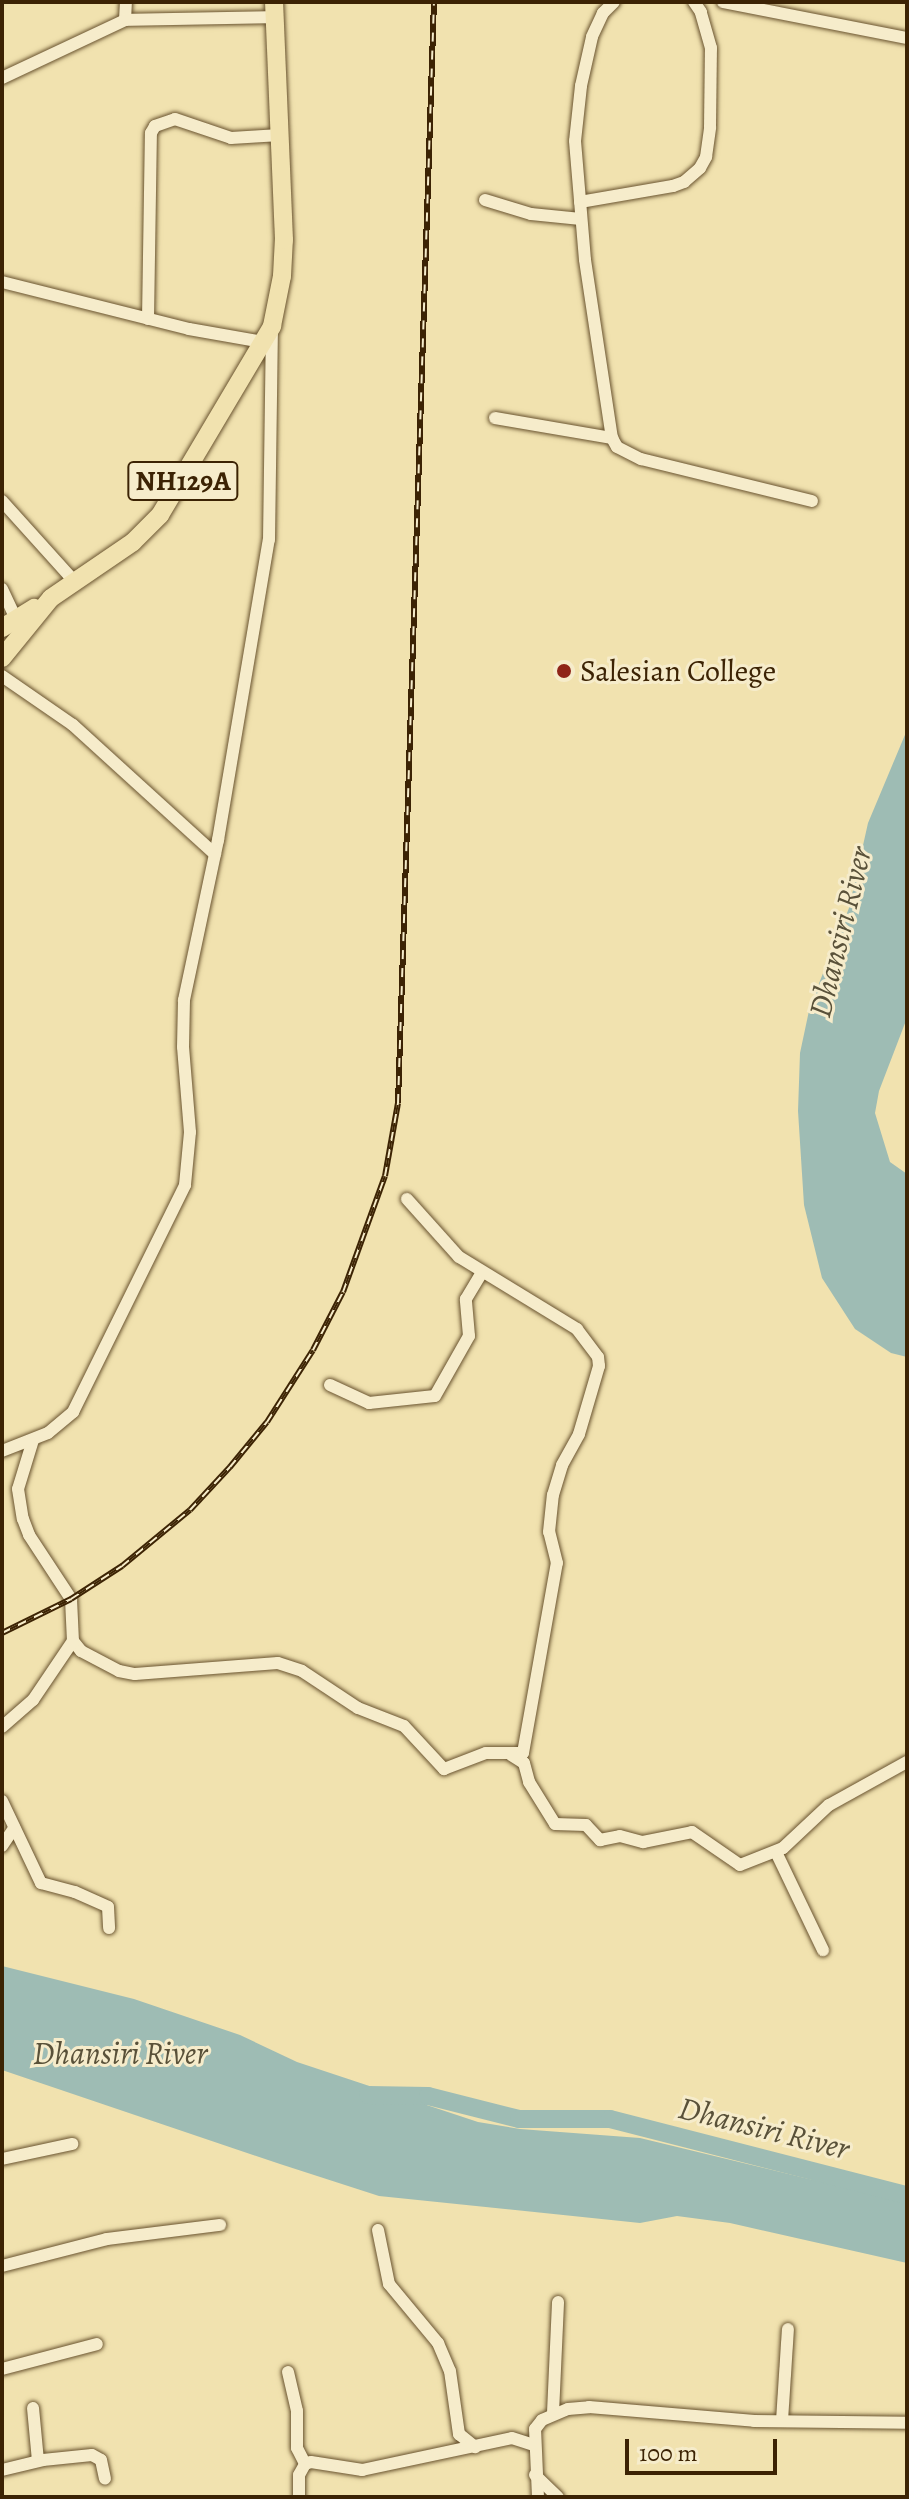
<!DOCTYPE html>
<style>
body{margin:0}
#map{position:relative;width:909px;height:2499px;overflow:hidden;background:#f1e2af;font-family:Alegreya,serif}
div>[style]{position:absolute}
.water>*{inset:0;background:#9ebcb4}
.river>*{height:18px;margin:-9px;padding:0 9px;transform-origin:9px;border-radius:9px;background:#9ebcb4}
.roads{filter:drop-shadow(0 0 2px #69532f) drop-shadow(0 0 2px #69532f)}
.minor>*{height:12px;margin:-6px;padding:0 6px;transform-origin:6px;border-radius:6px;background:#f6eccb}
.highway>*{height:18px;margin:-9px;padding:0 9px;transform-origin:9px;border-radius:9px;background:#f1e2af}
.rail>*{height:6px;margin-top:-3px;transform-origin:0;background:repeating-linear-gradient(90deg,#f6eccb 0 9px,#3c2304 0 18px);box-sizing:border-box;border-block:2px solid #3c2304}
.dots>*{width:22px;height:22px;translate:-50% -50%;box-sizing:border-box;border:4px solid #f6eccb;border-radius:50%}
span{translate:-50% -50%;white-space:nowrap;text-align:center;line-height:1.15;-webkit-text-stroke:6px #f6eccb;paint-order:stroke}
.shield-label span{padding:2px 6px;background:#f6eccb;border:2px solid;border-radius:6px;-webkit-text-stroke-width:0}
.shield-label{font-size:28px;color:#3c2304;font-weight:700}
.poi-label{font-size:30px;color:#3c2304}
.left{translate:0 -50%;text-align:left}
.water-label{font-size:32px;color:#595139;font-style:italic}
.frame{position:absolute;inset:0;border:4px solid #3c2304;pointer-events:none}
.scale{position:absolute;left:625px;top:2439px;width:152px;height:36px;box-sizing:border-box;border:4px solid #3c2304;border-top:0;padding-left:10px;font-size:24px;line-height:28px;white-space:nowrap;color:#3c2304;-webkit-text-stroke:6px #f6eccb;paint-order:stroke}
</style>
<div id="map">
<div class="water">
<div style="clip-path:polygon(907px 730px,907px 1018px,879px 1091px,875px 1113px,890px 1162px,907px 1174px,907px 1357px,891px 1353px,855px 1329px,822px 1278px,804px 1205px,798px 1111px,800px 1053px,810px 1006px,849px 908px,868px 823px)"></div>
<div style="clip-path:polygon(2px 1966px,134px 1999px,240px 2035px,297px 2062px,478px 2122px,520px 2129px,640px 2138px,809px 2179px,907px 2196px,907px 2263px,730px 2223px,677px 2216px,640px 2223px,379px 2196px,280px 2164px,2px 2070px)"></div>
</div>
<div class="river">
<div style="left:368px;top:2095px;width:60px;rotate:1deg"></div>
<div style="left:428px;top:2096px;width:94px;rotate:14.2deg"></div>
<div style="left:519px;top:2119px;width:91px"></div>
<div style="left:610px;top:2119px;width:307px;rotate:14.4deg"></div>
</div>
<div class="roads">
<div class="minor">
<div style="left:614px;top:2px;width:16px;rotate:135deg"></div>
<div style="left:603px;top:13px;width:26px;rotate:115deg"></div>
<div style="left:592px;top:37px;width:50px;rotate:102.7deg"></div>
<div style="left:581px;top:86px;width:55px;rotate:96.2deg"></div>
<div style="left:575px;top:141px;width:119px;rotate:85.2deg"></div>
<div style="left:585px;top:260px;width:180px;rotate:81.4deg"></div>
<div style="left:612px;top:438px;width:10px;rotate:61deg"></div>
<div style="left:617px;top:447px;width:27px;rotate:27deg"></div>
<div style="left:641px;top:459px;width:176px;rotate:13.8deg"></div>
<div style="left:723px;top:2px;width:187px;rotate:11.1deg"></div>
<div style="left:125px;top:20px;width:18px;rotate:-87deg"></div>
<div style="left:2px;top:78px;width:136px;rotate:-25.2deg"></div>
<div style="left:125px;top:20px;width:150px;rotate:-1.1deg"></div>
<div style="left:485px;top:200px;width:48px;rotate:16.9deg"></div>
<div style="left:531px;top:214px;width:50px;rotate:5.7deg"></div>
<div style="left:580px;top:202px;width:94px;rotate:-9.8deg"></div>
<div style="left:673px;top:186px;width:12px;rotate:-20deg"></div>
<div style="left:684px;top:182px;width:21px;rotate:-41deg"></div>
<div style="left:700px;top:168px;width:13px;rotate:-61deg"></div>
<div style="left:706px;top:157px;width:30px;rotate:-82deg"></div>
<div style="left:710px;top:127px;width:79px;rotate:-89.3deg"></div>
<div style="left:711px;top:48px;width:37px;rotate:-106deg"></div>
<div style="left:701px;top:12px;width:12px;rotate:-125deg"></div>
<div style="left:2px;top:282px;width:193px;rotate:14.1deg"></div>
<div style="left:189px;top:329px;width:75px;rotate:10deg"></div>
<div style="left:148px;top:319px;width:186px;rotate:-89.1deg"></div>
<div style="left:151px;top:133px;width:8px;rotate:-60deg"></div>
<div style="left:155px;top:126px;width:21px;rotate:-19deg"></div>
<div style="left:175px;top:119px;width:59px;rotate:18.7deg"></div>
<div style="left:231px;top:138px;width:49px;rotate:-3.5deg"></div>
<div style="left:495px;top:418px;width:119px;rotate:9.7deg"></div>
<div style="left:2px;top:501px;width:108px;rotate:48deg"></div>
<div style="left:2px;top:589px;width:33px;rotate:65deg"></div>
<div style="left:2px;top:676px;width:86px;rotate:34.6deg"></div>
<div style="left:73px;top:725px;width:192px;rotate:42.3deg"></div>
<div style="left:330px;top:1385px;width:43px;rotate:24.8deg"></div>
<div style="left:369px;top:1403px;width:66px;rotate:-6.1deg"></div>
<div style="left:435px;top:1396px;width:69px;rotate:-60.5deg"></div>
<div style="left:469px;top:1336px;width:37px;rotate:-95deg"></div>
<div style="left:466px;top:1299px;width:31px;rotate:-59deg"></div>
<div style="left:33px;top:1440px;width:51px;rotate:107deg"></div>
<div style="left:18px;top:1489px;width:30px;rotate:81deg"></div>
<div style="left:23px;top:1519px;width:17px;rotate:69deg"></div>
<div style="left:29px;top:1535px;width:77px;rotate:56.7deg"></div>
<div style="left:71px;top:1599px;width:42px;rotate:87.3deg"></div>
<div style="left:73px;top:1641px;width:13px;rotate:51deg"></div>
<div style="left:81px;top:1651px;width:43px;rotate:27.8deg"></div>
<div style="left:119px;top:1671px;width:16px;rotate:11deg"></div>
<div style="left:135px;top:1674px;width:143px;rotate:-4.4deg"></div>
<div style="left:278px;top:1663px;width:25px;rotate:18deg"></div>
<div style="left:302px;top:1671px;width:67px;rotate:33.5deg"></div>
<div style="left:358px;top:1708px;width:49px;rotate:21.4deg"></div>
<div style="left:404px;top:1726px;width:59px;rotate:47.1deg"></div>
<div style="left:444px;top:1769px;width:45px;rotate:-20.9deg"></div>
<div style="left:486px;top:1753px;width:37px"></div>
<div style="left:523px;top:1753px;width:193px;rotate:-79.9deg"></div>
<div style="left:557px;top:1563px;width:32px;rotate:-104deg"></div>
<div style="left:549px;top:1532px;width:37px;rotate:-84deg"></div>
<div style="left:553px;top:1495px;width:31px;rotate:-73deg"></div>
<div style="left:562px;top:1465px;width:35px;rotate:-61deg"></div>
<div style="left:579px;top:1434px;width:71px;rotate:-73.6deg"></div>
<div style="left:599px;top:1366px;width:9px;rotate:-96deg"></div>
<div style="left:598px;top:1357px;width:35px;rotate:-127deg"></div>
<div style="left:577px;top:1329px;width:138px;rotate:-148.6deg"></div>
<div style="left:459px;top:1257px;width:78px;rotate:-131.9deg"></div>
<div style="left:2px;top:1451px;width:49px;rotate:-21.4deg"></div>
<div style="left:48px;top:1433px;width:33px;rotate:-40deg"></div>
<div style="left:73px;top:1412px;width:253px;rotate:-63.7deg"></div>
<div style="left:185px;top:1185px;width:53px;rotate:-84.6deg"></div>
<div style="left:190px;top:1132px;width:85px;rotate:-94.7deg"></div>
<div style="left:183px;top:1047px;width:47px;rotate:-88.8deg"></div>
<div style="left:184px;top:1000px;width:164px;rotate:-78deg"></div>
<div style="left:218px;top:840px;width:304px;rotate:-80.4deg"></div>
<div style="left:269px;top:540px;width:211px;rotate:-89.2deg"></div>
<div style="left:2px;top:1727px;width:41px;rotate:-41.1deg"></div>
<div style="left:33px;top:1700px;width:71px;rotate:-55.9deg"></div>
<div style="left:511px;top:1755px;width:15px;rotate:32deg"></div>
<div style="left:524px;top:1763px;width:20px;rotate:75deg"></div>
<div style="left:529px;top:1782px;width:49px;rotate:58.2deg"></div>
<div style="left:555px;top:1824px;width:31px;rotate:2deg"></div>
<div style="left:586px;top:1825px;width:21px;rotate:47deg"></div>
<div style="left:600px;top:1840px;width:20px;rotate:-11deg"></div>
<div style="left:620px;top:1836px;width:24px;rotate:15deg"></div>
<div style="left:643px;top:1842px;width:50px;rotate:-11.5deg"></div>
<div style="left:692px;top:1832px;width:58px;rotate:34.5deg"></div>
<div style="left:740px;top:1865px;width:46px;rotate:-21.6deg"></div>
<div style="left:783px;top:1848px;width:63px;rotate:-43.1deg"></div>
<div style="left:829px;top:1805px;width:89px;rotate:-28.9deg"></div>
<div style="left:2px;top:1801px;width:91px;rotate:64.6deg"></div>
<div style="left:41px;top:1883px;width:35px;rotate:15deg"></div>
<div style="left:75px;top:1892px;width:36px;rotate:24deg"></div>
<div style="left:108px;top:1907px;width:21px;rotate:87deg"></div>
<div style="left:2px;top:1846px;width:22px;rotate:-56deg"></div>
<div style="left:776px;top:1852px;width:109px;rotate:64.4deg"></div>
<div style="left:2px;top:2159px;width:72px;rotate:-12.1deg"></div>
<div style="left:378px;top:2230px;width:55px;rotate:78.5deg"></div>
<div style="left:389px;top:2284px;width:77px;rotate:50.3deg"></div>
<div style="left:438px;top:2343px;width:30px;rotate:67deg"></div>
<div style="left:450px;top:2371px;width:64px;rotate:81.9deg"></div>
<div style="left:459px;top:2434px;width:21px;rotate:39deg"></div>
<div style="left:2px;top:2266px;width:108px;rotate:-14.4deg"></div>
<div style="left:107px;top:2239px;width:114px;rotate:-7.1deg"></div>
<div style="left:2px;top:2369px;width:98px;rotate:-14.7deg"></div>
<div style="left:288px;top:2372px;width:40px;rotate:77deg"></div>
<div style="left:297px;top:2411px;width:37px;rotate:90deg"></div>
<div style="left:297px;top:2448px;width:18px;rotate:63deg"></div>
<div style="left:33px;top:2408px;width:53px;rotate:84.6deg"></div>
<div style="left:553px;top:2413px;width:111px;rotate:-87.4deg"></div>
<div style="left:782px;top:2421px;width:92px;rotate:-86.3deg"></div>
<div style="left:2px;top:2470px;width:42px;rotate:-13.7deg"></div>
<div style="left:43px;top:2460px;width:49px;rotate:-5.8deg"></div>
<div style="left:92px;top:2455px;width:10px;rotate:29deg"></div>
<div style="left:101px;top:2460px;width:19px;rotate:78deg"></div>
<div style="left:535px;top:2475px;width:32px;rotate:44deg"></div>
<div style="left:299px;top:2497px;width:22px;rotate:-90deg"></div>
<div style="left:299px;top:2475px;width:13px;rotate:-61deg"></div>
<div style="left:305px;top:2464px;width:6px;rotate:-18deg"></div>
<div style="left:311px;top:2462px;width:52px;rotate:8.9deg"></div>
<div style="left:362px;top:2470px;width:153px;rotate:-12deg"></div>
<div style="left:512px;top:2438px;width:22px;rotate:18deg"></div>
<div style="left:538px;top:2497px;width:68px;rotate:-92.5deg"></div>
<div style="left:535px;top:2429px;width:11px;rotate:-52deg"></div>
<div style="left:542px;top:2420px;width:28px;rotate:-23deg"></div>
<div style="left:568px;top:2409px;width:21px;rotate:-5deg"></div>
<div style="left:589px;top:2407px;width:166px;rotate:4.8deg"></div>
<div style="left:754px;top:2421px;width:153px;rotate:0.7deg"></div>
</div>
<div class="highway">
<div style="left:2px;top:628px;width:38px;rotate:-32deg"></div>
<div style="left:2px;top:658px;width:77px;rotate:-50.8deg"></div>
<div style="left:51px;top:598px;width:99px;rotate:-34.3deg"></div>
<div style="left:133px;top:542px;width:38px;rotate:-45deg"></div>
<div style="left:160px;top:515px;width:220px;rotate:-59.3deg"></div>
<div style="left:272px;top:326px;width:51px;rotate:-78.7deg"></div>
<div style="left:282px;top:276px;width:36px;rotate:-87deg"></div>
<div style="left:284px;top:240px;width:238px;rotate:-92.4deg"></div>
</div>
</div>
<div class="rail">
<div style="left:2px;top:1633px;width:77px;rotate:-26.2deg"></div>
<div style="left:71px;top:1599px;width:61px;rotate:-32.9deg"></div>
<div style="left:122px;top:1566px;width:88px;rotate:-39.5deg"></div>
<div style="left:190px;top:1510px;width:59px;rotate:-47.1deg"></div>
<div style="left:230px;top:1467px;width:58px;rotate:-50.6deg"></div>
<div style="left:267px;top:1422px;width:85px;rotate:-57.4deg"></div>
<div style="left:313px;top:1350px;width:65px;rotate:-62.7deg"></div>
<div style="left:343px;top:1292px;width:123px;rotate:-70.1deg"></div>
<div style="left:385px;top:1176px;width:74px;rotate:-79.9deg"></div>
<div style="left:398px;top:1103px;width:1102px;rotate:-88.13deg"></div>
</div>
<div class="dots">
<div style="left:564px;top:671px;background:#8f2418"></div>
</div>
<div class="shield-label">
<span style="left:183px;top:481px">NH129A</span>
</div>
<div class="poi-label">
<span class="left" style="left:580px;top:671px">Salesian College</span>
</div>
<div class="water-label">
<span style="left:840px;top:932px;rotate:-76deg">Dhansiri River</span>
<span style="left:120px;top:2053px">Dhansiri River</span>
<span style="left:764px;top:2128px;rotate:14deg">Dhansiri River</span>
</div>
<div class="frame"></div>
<div class="scale">100 m</div>
</div>
